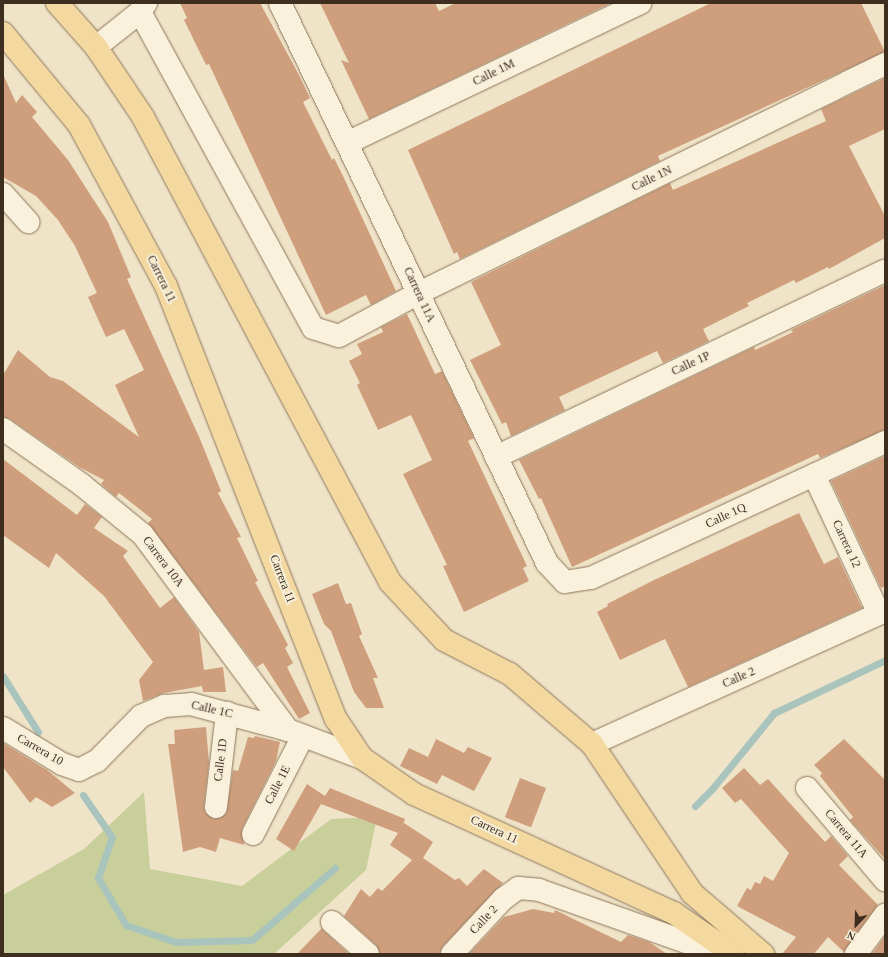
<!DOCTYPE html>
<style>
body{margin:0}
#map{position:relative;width:888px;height:957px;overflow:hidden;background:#f0e4c8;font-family:Georgia,serif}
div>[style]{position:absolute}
.green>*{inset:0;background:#c9cf9b}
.stream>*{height:7px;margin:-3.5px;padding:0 3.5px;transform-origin:3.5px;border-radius:3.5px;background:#a9c4bc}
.building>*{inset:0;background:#cf9f7d;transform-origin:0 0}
.roads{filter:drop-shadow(0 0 1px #8d765c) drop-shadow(0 0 1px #8d765c)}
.minor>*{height:22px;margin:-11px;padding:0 11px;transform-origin:11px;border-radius:11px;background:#faf1dc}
.major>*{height:22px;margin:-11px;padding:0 11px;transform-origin:11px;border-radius:11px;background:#f3d9a0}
span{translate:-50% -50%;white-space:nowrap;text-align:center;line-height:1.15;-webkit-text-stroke:4px #f7eed8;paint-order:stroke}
.street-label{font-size:12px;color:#3d2e20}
.frame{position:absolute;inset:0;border:4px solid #3d2e20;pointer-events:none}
.north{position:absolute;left:836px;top:905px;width:40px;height:40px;-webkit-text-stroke:3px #f7eed8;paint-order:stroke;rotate:203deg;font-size:11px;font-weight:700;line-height:16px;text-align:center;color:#3d2e20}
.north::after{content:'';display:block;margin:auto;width:14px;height:18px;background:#3d2e20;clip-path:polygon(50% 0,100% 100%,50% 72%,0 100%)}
</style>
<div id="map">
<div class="green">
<div style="clip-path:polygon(144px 792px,150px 869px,242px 886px,331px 819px,377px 817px,366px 870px,274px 954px,3px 954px,3px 895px,84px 849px)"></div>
</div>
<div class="stream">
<div style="left:3px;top:676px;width:66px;rotate:58deg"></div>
<div style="left:83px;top:795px;width:51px;rotate:55.4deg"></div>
<div style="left:112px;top:837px;width:43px;rotate:108.9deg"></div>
<div style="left:98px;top:878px;width:55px;rotate:59.2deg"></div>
<div style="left:126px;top:925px;width:53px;rotate:18.8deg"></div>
<div style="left:176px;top:942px;width:76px;rotate:-1.5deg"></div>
<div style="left:252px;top:940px;width:110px;rotate:-40.9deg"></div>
<div style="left:695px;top:806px;width:24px;rotate:-45deg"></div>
<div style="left:712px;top:789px;width:98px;rotate:-50.8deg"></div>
<div style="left:774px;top:713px;width:123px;rotate:-25.5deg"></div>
</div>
<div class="building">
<div style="clip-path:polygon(180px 3px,260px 3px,299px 75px,310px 98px,303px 102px,332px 160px,334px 158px,344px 178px,396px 291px,371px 305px,366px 295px,326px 315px,209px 64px,206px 65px,184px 20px,187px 18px)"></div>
<div style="clip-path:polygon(320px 3px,435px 3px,439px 11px,456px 3px,611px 3px,369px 119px,341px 60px,349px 63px)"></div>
<div style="clip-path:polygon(711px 3px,861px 3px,885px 52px,658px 156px,660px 161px,460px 259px,457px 252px,454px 254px,408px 150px)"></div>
<div style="clip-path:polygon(3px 74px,16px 103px,22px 95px,37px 112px,32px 117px,68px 160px,108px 222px,131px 277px,127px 279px,200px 439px,221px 491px,218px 493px,241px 537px,237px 538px,258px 581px,255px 582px,288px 645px,285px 648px,293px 663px,287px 667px,310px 713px,299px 719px,263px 663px,257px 667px,148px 523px,152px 519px,119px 493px,116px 497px,101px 484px,104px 480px,79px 467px,10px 419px,3px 417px,3px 375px,18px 350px,50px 377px,63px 381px,139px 437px,115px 385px,144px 370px,124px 329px,106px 337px,88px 297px,97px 293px,75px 246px,58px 220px,36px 196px,3px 177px)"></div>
<div style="clip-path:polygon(885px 78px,885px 129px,849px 146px,885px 216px,885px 238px,829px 269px,828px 267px,796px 283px,794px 280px,747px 303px,749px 306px,703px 329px,709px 341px,663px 363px,657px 351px,559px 397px,565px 410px,511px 436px,506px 422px,502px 424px,470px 360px,501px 345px,471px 282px,670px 183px,673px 190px,826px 121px,821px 109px)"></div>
<div style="clip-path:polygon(885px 285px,885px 430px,820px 458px,818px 454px,572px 567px,541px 498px,539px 499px,519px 460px,754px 347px,755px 350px,793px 332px,791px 330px)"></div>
<div style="clip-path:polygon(407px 314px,435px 374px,442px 371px,474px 438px,468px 441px,527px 566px,523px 568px,529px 581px,464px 612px,443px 566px,447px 565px,403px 474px,432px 460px,411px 415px,378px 430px,357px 385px,360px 383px,349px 361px,362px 354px,357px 344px,383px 332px,381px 327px)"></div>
<div style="clip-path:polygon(885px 456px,885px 586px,881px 588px,831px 481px)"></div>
<div style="clip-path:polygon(3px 459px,77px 515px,85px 504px,102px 517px,94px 528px,128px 551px,123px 556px,160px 608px,174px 597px,199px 632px,204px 670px,223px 667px,226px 692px,203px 692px,202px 686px,164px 693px,143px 701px,139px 680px,153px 662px,104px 596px,56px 553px,49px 568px,3px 535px)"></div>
<div style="clip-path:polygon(799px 513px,824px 564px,838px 557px,862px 608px,688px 687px,665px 639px,620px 660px,597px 612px,608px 606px,607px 604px,654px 580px)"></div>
<div style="clip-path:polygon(338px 583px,346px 604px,351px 603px,362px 634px,359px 636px,378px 678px,373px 678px,384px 708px,366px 708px,354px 692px,331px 631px,324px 624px,312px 594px)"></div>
<div style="clip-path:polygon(206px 727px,209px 763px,204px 806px,205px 812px,214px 819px,226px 814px,233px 770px,238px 771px,248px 737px,254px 738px,255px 736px,280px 742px,276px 761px,242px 829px,244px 845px,220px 838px,216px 852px,200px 847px,183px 852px,168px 744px,175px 744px,174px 730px)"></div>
<div style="clip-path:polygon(436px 739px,464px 753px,468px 747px,492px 758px,474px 791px,442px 775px,437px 784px,400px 766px,409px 748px,428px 757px)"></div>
<div style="clip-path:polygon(844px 739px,885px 780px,885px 859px,850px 820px,853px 817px,820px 776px,822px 773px,814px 765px)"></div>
<div style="clip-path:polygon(3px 743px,47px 770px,75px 793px,52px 807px,36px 797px,30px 803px,3px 767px)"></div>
<div style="clip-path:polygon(744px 768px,760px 785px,768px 779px,825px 842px,831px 836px,848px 856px,839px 865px,878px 905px,844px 952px,828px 937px,814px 954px,782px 954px,796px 937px,737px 906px,747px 888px,751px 890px,755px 882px,760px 884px,764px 876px,773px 881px,789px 853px,741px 799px,735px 803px,722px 788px)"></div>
<div style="left:520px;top:778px;width:28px;height:42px;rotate:21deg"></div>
<div style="clip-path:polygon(307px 784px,325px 796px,330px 788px,405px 819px,403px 825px,404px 823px,433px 842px,423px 858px,455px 880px,459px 878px,467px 886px,484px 869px,503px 883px,443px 946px,440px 954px,380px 954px,376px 945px,344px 916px,361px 889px,370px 897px,378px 888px,382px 891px,412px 860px,390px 845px,398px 833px,321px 804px,294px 851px,276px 839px)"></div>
<div style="clip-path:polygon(533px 909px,554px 913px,555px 910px,621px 942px,628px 935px,649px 942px,667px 954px,469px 954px,504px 917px)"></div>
<div style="clip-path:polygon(322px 928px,324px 931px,349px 954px,297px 954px)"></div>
<div style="clip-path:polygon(885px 936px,885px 954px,872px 954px)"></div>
</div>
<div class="roads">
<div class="minor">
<div style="left:280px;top:3px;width:620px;rotate:64.51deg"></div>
<div style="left:547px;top:563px;width:26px;rotate:47deg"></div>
<div style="left:565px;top:582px;width:26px;rotate:-9deg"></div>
<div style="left:591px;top:578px;width:324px;rotate:-24.8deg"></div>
<div style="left:140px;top:12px;width:360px;rotate:61.3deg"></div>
<div style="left:313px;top:328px;width:27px;rotate:17deg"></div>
<div style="left:339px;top:336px;width:91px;rotate:-28.3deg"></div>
<div style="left:419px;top:293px;width:519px;rotate:-26.17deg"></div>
<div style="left:96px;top:47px;width:56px;rotate:-38.5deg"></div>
<div style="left:140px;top:12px;width:11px;rotate:-56deg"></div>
<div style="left:347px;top:143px;width:325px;rotate:-25.5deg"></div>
<div style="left:3px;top:194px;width:38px;rotate:48deg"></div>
<div style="left:3px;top:429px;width:97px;rotate:35.3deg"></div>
<div style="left:82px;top:485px;width:79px;rotate:39.3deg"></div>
<div style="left:143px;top:535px;width:243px;rotate:53.4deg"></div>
<div style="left:496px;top:457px;width:431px;rotate:-25.6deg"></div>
<div style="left:814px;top:475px;width:153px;rotate:64.9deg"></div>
<div style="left:3px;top:728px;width:69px;rotate:31.4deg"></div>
<div style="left:62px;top:764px;width:18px;rotate:19deg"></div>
<div style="left:79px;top:770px;width:20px;rotate:-27deg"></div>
<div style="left:97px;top:761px;width:63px;rotate:-45.6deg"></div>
<div style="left:141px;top:716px;width:25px;rotate:-23deg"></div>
<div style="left:164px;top:706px;width:27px;rotate:-4deg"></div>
<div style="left:191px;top:704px;width:100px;rotate:15deg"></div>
<div style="left:288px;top:730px;width:79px;rotate:20.7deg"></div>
<div style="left:592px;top:744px;width:322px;rotate:-24.4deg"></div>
<div style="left:807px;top:788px;width:121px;rotate:49.7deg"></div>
<div style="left:216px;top:807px;width:95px;rotate:-83.3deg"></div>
<div style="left:253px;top:834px;width:110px;rotate:-63deg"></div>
<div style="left:332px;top:922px;width:48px;rotate:41.6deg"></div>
<div style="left:452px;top:954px;width:75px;rotate:-47.2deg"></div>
<div style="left:503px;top:899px;width:19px;rotate:-36deg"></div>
<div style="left:518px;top:888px;width:21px;rotate:5deg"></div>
<div style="left:539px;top:890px;width:192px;rotate:19.5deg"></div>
<div style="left:856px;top:954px;width:49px;rotate:-53.4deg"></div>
</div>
<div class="major">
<div style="left:57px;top:3px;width:59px;rotate:48.4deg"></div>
<div style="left:96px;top:47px;width:84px;rotate:56.1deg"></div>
<div style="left:143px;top:117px;width:527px;rotate:62.02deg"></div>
<div style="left:390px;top:582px;width:79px;rotate:47deg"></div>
<div style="left:444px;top:640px;width:74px;rotate:27.3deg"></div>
<div style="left:510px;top:674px;width:108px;rotate:40.5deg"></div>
<div style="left:592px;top:744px;width:179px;rotate:56.1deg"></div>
<div style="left:692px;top:893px;width:94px;rotate:40.7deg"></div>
<div style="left:3px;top:33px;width:119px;rotate:50.4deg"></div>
<div style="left:79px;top:125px;width:183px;rotate:61.6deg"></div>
<div style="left:166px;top:286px;width:465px;rotate:68.6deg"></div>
<div style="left:336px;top:719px;width:47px;rotate:56.3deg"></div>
<div style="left:362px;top:758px;width:63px;rotate:34.7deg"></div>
<div style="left:414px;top:794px;width:286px;rotate:24.6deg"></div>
<div style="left:674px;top:913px;width:72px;rotate:34.8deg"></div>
</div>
</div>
<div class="street-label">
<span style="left:494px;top:73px;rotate:-26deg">Calle 1M</span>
<span style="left:652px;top:179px;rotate:-26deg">Calle 1N</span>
<span style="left:161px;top:279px;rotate:64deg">Carrera 11</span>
<span style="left:419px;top:295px;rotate:65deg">Carrera 11A</span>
<span style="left:691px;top:364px;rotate:-25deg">Calle 1P</span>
<span style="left:726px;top:516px;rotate:-25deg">Calle 1Q</span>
<span style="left:846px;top:544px;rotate:65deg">Carrera 12</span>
<span style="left:163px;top:562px;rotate:53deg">Carrera 10A</span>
<span style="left:282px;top:579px;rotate:69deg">Carrera 11</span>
<span style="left:739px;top:678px;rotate:-24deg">Calle 2</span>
<span style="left:212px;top:710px;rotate:13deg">Calle 1C</span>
<span style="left:40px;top:750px;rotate:30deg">Carrera 10</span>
<span style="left:221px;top:760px;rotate:-83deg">Calle 1D</span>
<span style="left:278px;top:785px;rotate:-63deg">Calle 1E</span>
<span style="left:494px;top:830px;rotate:25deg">Carrera 11</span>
<span style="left:846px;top:834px;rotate:50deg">Carrera 11A</span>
<span style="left:484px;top:920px;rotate:-47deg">Calle 2</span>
</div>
<div class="frame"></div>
<div class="north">N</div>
</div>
